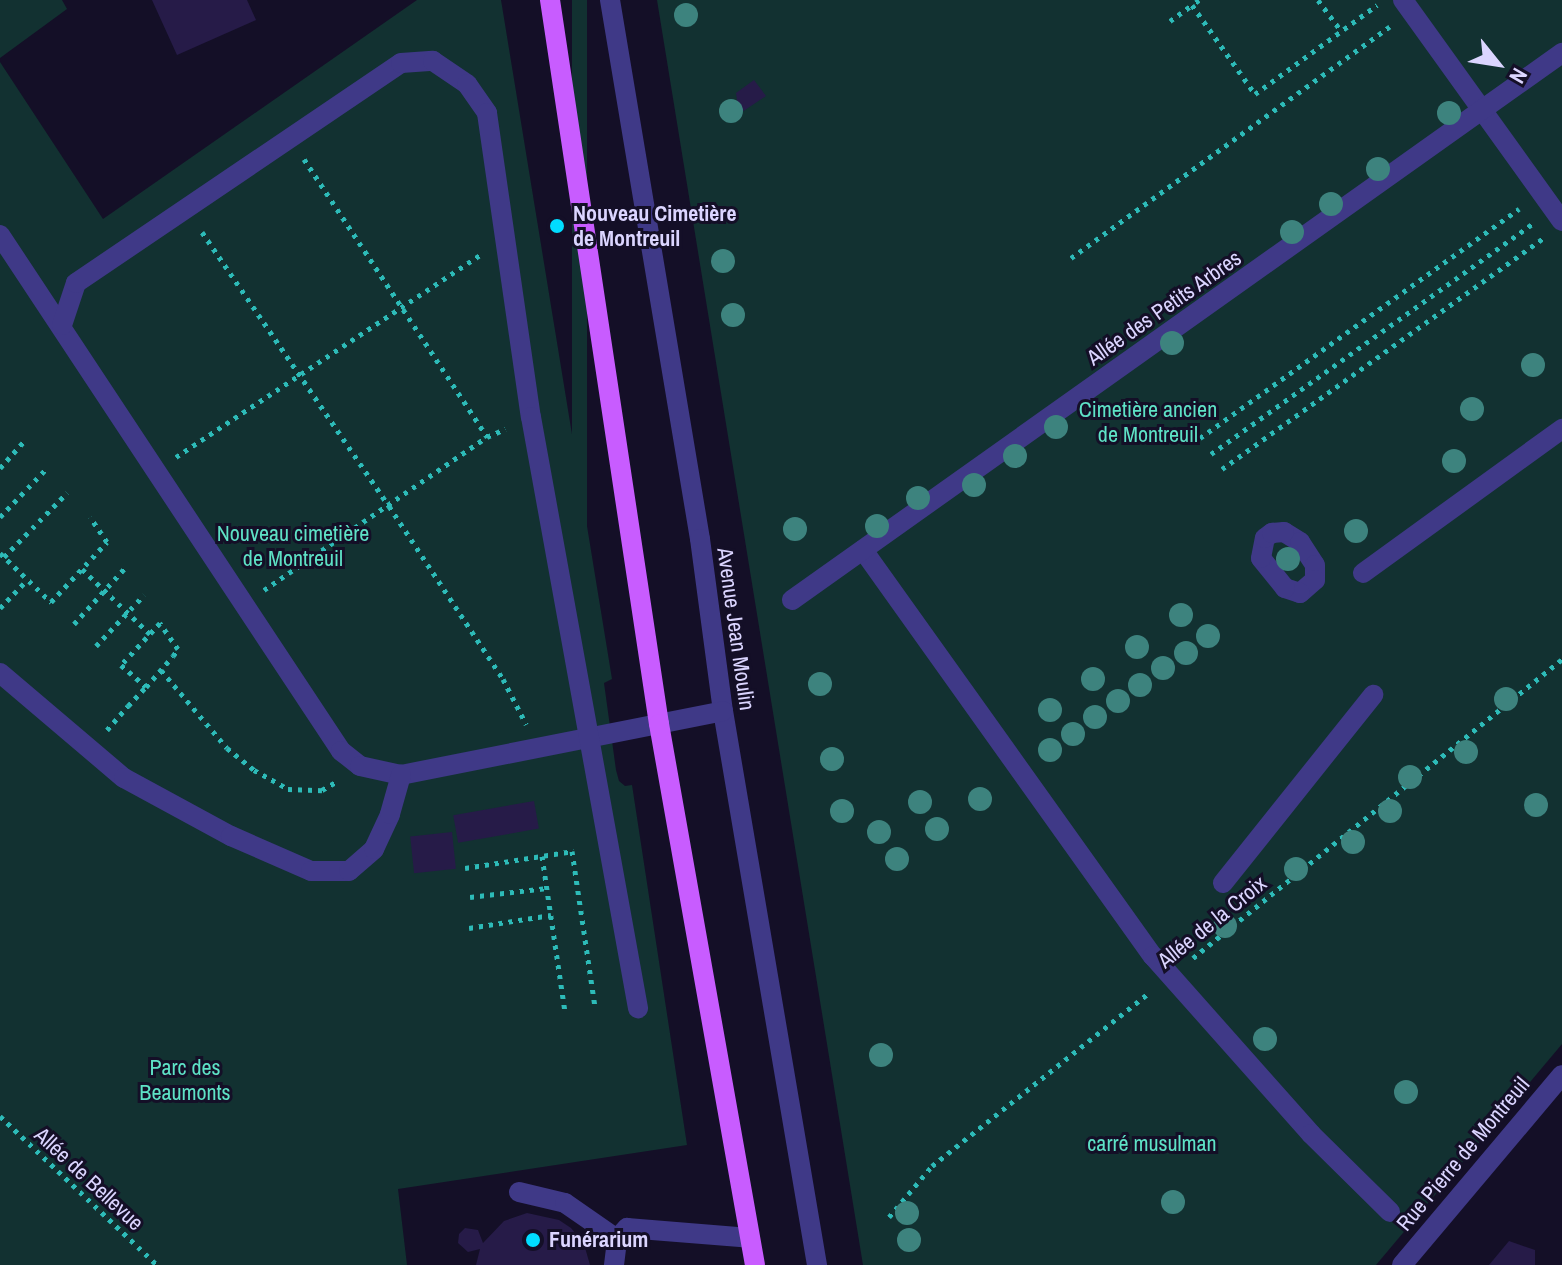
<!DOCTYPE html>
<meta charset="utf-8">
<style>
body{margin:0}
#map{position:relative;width:1562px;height:1265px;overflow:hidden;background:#140f27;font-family:"Archivo Narrow",sans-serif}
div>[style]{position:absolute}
.green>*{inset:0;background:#123131;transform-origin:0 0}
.building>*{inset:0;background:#261b48;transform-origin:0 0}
.path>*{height:5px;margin-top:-2.5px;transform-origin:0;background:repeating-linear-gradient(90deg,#2dbbb8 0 4px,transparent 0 10px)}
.minor>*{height:20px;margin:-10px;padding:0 10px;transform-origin:10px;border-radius:10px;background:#3f3987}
.major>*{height:20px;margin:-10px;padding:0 10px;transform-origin:10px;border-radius:10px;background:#c85cff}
.trees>*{width:24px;height:24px;margin:-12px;border-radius:50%;background:#3d837e}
.dots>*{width:22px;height:22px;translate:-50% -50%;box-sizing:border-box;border:4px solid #140f27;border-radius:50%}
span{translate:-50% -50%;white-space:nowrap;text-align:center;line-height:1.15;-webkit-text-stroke:6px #140f27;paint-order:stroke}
.poi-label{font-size:22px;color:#dbd5ff;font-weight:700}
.left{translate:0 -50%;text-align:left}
.street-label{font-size:22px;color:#dbd5ff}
.park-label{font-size:22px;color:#5ee2c6}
.north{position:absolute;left:1458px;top:24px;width:80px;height:80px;-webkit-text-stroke:6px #140f27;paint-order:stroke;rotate:120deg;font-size:22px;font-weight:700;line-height:32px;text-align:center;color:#dbd5ff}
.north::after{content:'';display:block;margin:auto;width:28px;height:36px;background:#dbd5ff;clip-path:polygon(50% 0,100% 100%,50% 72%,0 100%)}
</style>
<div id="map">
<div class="green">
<div style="clip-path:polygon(0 0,62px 0,67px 9px,0 58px)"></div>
<div style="clip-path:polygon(417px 0,501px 0,612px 679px,604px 683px,616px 770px,619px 781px,625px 786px,632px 785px,687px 1145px,398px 1189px,407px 1265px,0 1265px,0 62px,103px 219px)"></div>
<div style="left:572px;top:0;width:15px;height:575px"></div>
<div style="clip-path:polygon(657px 0,1562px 0,1562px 1044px,1376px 1265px,863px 1265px)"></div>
</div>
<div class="building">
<div style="clip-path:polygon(152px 0,247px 0,256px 20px,177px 55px)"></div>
<div style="clip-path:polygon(754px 80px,766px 96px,739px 114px,736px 93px)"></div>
<div style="left:534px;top:801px;width:28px;height:82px;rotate:80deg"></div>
<div style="left:452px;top:832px;width:37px;height:42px;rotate:84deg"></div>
<div style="clip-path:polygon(527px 1213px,559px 1220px,571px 1228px,584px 1244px,590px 1265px,476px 1265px,480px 1249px,468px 1252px,458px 1243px,459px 1234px,465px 1228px,478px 1230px,483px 1243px,504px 1221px)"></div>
<div style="clip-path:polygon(1509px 1241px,1535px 1250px,1535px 1265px,1489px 1265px)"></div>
</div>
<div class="path">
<div style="left:1199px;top:0;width:9px;rotate:144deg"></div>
<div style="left:1192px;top:5px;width:109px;rotate:54.7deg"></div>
<div style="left:1255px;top:94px;width:151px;rotate:-36.1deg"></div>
<div style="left:1318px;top:0;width:39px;rotate:53deg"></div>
<div style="left:1170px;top:21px;width:27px;rotate:-36deg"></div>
<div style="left:304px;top:159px;width:333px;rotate:56.6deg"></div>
<div style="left:202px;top:232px;width:332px;rotate:55.7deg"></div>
<div style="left:389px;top:506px;width:207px;rotate:56.6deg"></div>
<div style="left:503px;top:679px;width:51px;rotate:62.9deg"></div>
<div style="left:1071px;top:258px;width:394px;rotate:-36deg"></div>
<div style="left:1200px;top:438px;width:393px;rotate:-35.7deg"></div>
<div style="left:1211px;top:454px;width:395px;rotate:-35.6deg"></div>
<div style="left:176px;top:457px;width:366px;rotate:-33.6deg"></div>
<div style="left:0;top:468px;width:36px;rotate:-48deg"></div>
<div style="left:1222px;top:469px;width:395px;rotate:-35.7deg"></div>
<div style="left:0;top:517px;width:68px;rotate:-46.2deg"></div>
<div style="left:0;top:553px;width:71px;rotate:43.9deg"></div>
<div style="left:51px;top:602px;width:82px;rotate:-47deg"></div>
<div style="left:107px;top:542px;width:30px;rotate:-124deg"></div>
<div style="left:4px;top:557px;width:90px;rotate:-45.5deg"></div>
<div style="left:82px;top:569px;width:94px;rotate:43.7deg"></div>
<div style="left:264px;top:590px;width:270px;rotate:-34.5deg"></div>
<div style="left:487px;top:437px;width:20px;rotate:-24deg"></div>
<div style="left:0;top:608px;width:39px;rotate:-46deg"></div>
<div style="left:74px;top:624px;width:76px;rotate:-47.7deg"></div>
<div style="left:96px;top:646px;width:70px;rotate:-46.7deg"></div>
<div style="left:161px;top:670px;width:102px;rotate:49.8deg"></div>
<div style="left:227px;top:748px;width:35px;rotate:39deg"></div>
<div style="left:254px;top:770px;width:39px;rotate:29deg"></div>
<div style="left:288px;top:789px;width:34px;rotate:2deg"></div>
<div style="left:322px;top:790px;width:16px;rotate:-30deg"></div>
<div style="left:107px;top:730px;width:32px;rotate:-49deg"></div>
<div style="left:128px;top:706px;width:26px;rotate:-47deg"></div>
<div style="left:146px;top:687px;width:41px;rotate:-48.9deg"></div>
<div style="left:173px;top:656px;width:9px;rotate:-54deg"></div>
<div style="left:178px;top:649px;width:32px;rotate:-125deg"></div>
<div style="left:160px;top:623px;width:57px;rotate:132.9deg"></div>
<div style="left:121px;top:665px;width:33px;rotate:41deg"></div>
<div style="left:572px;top:851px;width:157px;rotate:81.6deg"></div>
<div style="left:542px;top:856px;width:157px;rotate:81.6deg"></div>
<div style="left:465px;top:868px;width:110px;rotate:-8.9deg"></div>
<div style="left:470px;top:897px;width:78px;rotate:-6.7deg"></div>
<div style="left:469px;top:928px;width:83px;rotate:-9deg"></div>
<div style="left:1193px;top:958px;width:475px;rotate:-39deg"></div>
<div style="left:0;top:1116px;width:216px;rotate:43.5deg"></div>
<div style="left:889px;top:1217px;width:67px;rotate:-49.9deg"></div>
<div style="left:932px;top:1166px;width:279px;rotate:-38.6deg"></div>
</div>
<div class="minor">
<div style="left:610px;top:0;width:546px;rotate:80.52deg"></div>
<div style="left:700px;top:539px;width:174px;rotate:82.4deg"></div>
<div style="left:723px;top:711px;width:562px;rotate:80.37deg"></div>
<div style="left:1403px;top:0;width:272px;rotate:54.3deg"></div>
<div style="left:0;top:235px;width:618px;rotate:56.54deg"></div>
<div style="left:341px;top:751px;width:24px;rotate:38deg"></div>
<div style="left:360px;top:766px;width:42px;rotate:12.4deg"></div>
<div style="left:401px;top:775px;width:328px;rotate:-11.2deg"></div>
<div style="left:62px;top:325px;width:44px;rotate:-71.6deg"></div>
<div style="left:76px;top:283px;width:392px;rotate:-34.1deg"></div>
<div style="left:401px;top:63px;width:32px;rotate:-4deg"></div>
<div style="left:433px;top:61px;width:41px;rotate:34.1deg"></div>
<div style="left:467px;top:84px;width:35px;rotate:55deg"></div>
<div style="left:487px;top:113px;width:307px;rotate:81.8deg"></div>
<div style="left:531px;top:417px;width:601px;rotate:79.74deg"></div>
<div style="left:1284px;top:532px;width:19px;rotate:32deg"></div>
<div style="left:1300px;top:542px;width:27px;rotate:57deg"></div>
<div style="left:1315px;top:565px;width:15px;rotate:90deg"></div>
<div style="left:1315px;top:580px;width:20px;rotate:139deg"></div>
<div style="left:1300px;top:593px;width:16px;rotate:-162deg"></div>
<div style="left:1285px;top:588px;width:38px;rotate:-129deg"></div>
<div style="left:1261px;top:558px;width:20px;rotate:-79deg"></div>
<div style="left:1265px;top:538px;width:9px;rotate:-36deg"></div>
<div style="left:1272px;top:533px;width:12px;rotate:-5deg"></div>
<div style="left:863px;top:550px;width:499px;rotate:54.5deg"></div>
<div style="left:1153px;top:956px;width:238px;rotate:48.4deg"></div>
<div style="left:1311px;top:1134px;width:111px;rotate:44.6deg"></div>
<div style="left:1363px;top:573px;width:246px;rotate:-35.9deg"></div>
<div style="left:792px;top:600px;width:945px;rotate:-35.39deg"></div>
<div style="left:0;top:673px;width:162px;rotate:40.3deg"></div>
<div style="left:124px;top:778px;width:122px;rotate:28.5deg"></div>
<div style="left:231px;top:836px;width:87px;rotate:23.6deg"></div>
<div style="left:311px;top:871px;width:38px"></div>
<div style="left:349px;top:871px;width:33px;rotate:-41deg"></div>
<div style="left:374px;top:849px;width:38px;rotate:-65deg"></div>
<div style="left:390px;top:814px;width:41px;rotate:-74.2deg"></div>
<div style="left:1223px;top:883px;width:241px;rotate:-51.4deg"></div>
<div style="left:519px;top:1192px;width:47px;rotate:13.4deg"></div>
<div style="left:565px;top:1203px;width:63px;rotate:34.7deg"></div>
<div style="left:614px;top:1265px;width:26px;rotate:-83deg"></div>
<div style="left:617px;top:1239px;width:15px;rotate:-48deg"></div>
<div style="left:627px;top:1228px;width:123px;rotate:4.6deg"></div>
<div style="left:1402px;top:1265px;width:248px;rotate:-49.9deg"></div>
</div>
<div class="major">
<div style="left:550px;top:0;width:732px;rotate:81.44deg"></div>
<div style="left:659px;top:724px;width:549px;rotate:79.94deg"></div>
</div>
<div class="trees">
<div style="left:686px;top:15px"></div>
<div style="left:731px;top:111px"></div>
<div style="left:1449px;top:113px"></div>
<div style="left:1378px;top:169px"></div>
<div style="left:1331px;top:204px"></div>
<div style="left:1292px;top:232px"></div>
<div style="left:723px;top:261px"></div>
<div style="left:733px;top:315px"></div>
<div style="left:1172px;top:343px"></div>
<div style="left:1533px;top:365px"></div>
<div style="left:1472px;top:409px"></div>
<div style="left:1056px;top:427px"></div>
<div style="left:1015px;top:456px"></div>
<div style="left:1454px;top:461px"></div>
<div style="left:974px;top:485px"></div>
<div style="left:918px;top:498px"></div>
<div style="left:877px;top:526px"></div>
<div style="left:795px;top:529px"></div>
<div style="left:1356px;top:531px"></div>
<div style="left:1288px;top:559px"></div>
<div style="left:1181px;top:615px"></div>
<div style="left:1208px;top:636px"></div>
<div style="left:1137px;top:647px"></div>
<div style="left:1186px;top:653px"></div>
<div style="left:1163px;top:668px"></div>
<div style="left:1093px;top:679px"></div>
<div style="left:820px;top:684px"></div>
<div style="left:1140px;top:685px"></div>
<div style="left:1506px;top:699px"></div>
<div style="left:1118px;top:701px"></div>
<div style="left:1050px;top:710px"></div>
<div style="left:1095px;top:717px"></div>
<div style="left:1073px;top:734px"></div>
<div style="left:1050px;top:750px"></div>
<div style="left:1466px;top:752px"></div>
<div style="left:832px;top:759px"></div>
<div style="left:1410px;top:777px"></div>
<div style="left:980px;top:799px"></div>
<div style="left:920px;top:802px"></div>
<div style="left:1536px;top:805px"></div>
<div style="left:842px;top:811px"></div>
<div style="left:1390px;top:811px"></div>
<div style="left:937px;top:829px"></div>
<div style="left:879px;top:832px"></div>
<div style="left:1353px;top:842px"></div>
<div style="left:897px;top:859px"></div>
<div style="left:1296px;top:869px"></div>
<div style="left:1225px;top:926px"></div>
<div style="left:1265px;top:1039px"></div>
<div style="left:881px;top:1055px"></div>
<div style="left:1406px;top:1092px"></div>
<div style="left:1173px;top:1202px"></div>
<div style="left:907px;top:1213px"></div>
<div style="left:909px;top:1240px"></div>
</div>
<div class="dots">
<div style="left:557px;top:226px;background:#01dcff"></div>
<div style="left:533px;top:1240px;background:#01dcff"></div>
</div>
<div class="poi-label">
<span class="left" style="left:573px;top:226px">Nouveau Cimetière<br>de Montreuil</span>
<span class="left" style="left:549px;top:1240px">Funérarium</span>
</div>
<div class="street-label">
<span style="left:1164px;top:308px;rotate:-35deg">Allée des Petits Arbres</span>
<span style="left:736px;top:629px;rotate:82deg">Avenue Jean Moulin</span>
<span style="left:1212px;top:922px;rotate:-39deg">Allée de la Croix</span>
<span style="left:1463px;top:1154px;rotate:-50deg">Rue Pierre de Montreuil</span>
<span style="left:89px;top:1179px;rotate:43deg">Allée de Bellevue</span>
</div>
<div class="park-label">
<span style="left:1148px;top:422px">Cimetière ancien<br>de Montreuil</span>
<span style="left:293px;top:546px">Nouveau cimetière<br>de Montreuil</span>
<span style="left:185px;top:1080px">Parc des<br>Beaumonts</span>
<span style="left:1152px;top:1144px">carré musulman</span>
</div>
<div class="north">N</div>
</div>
